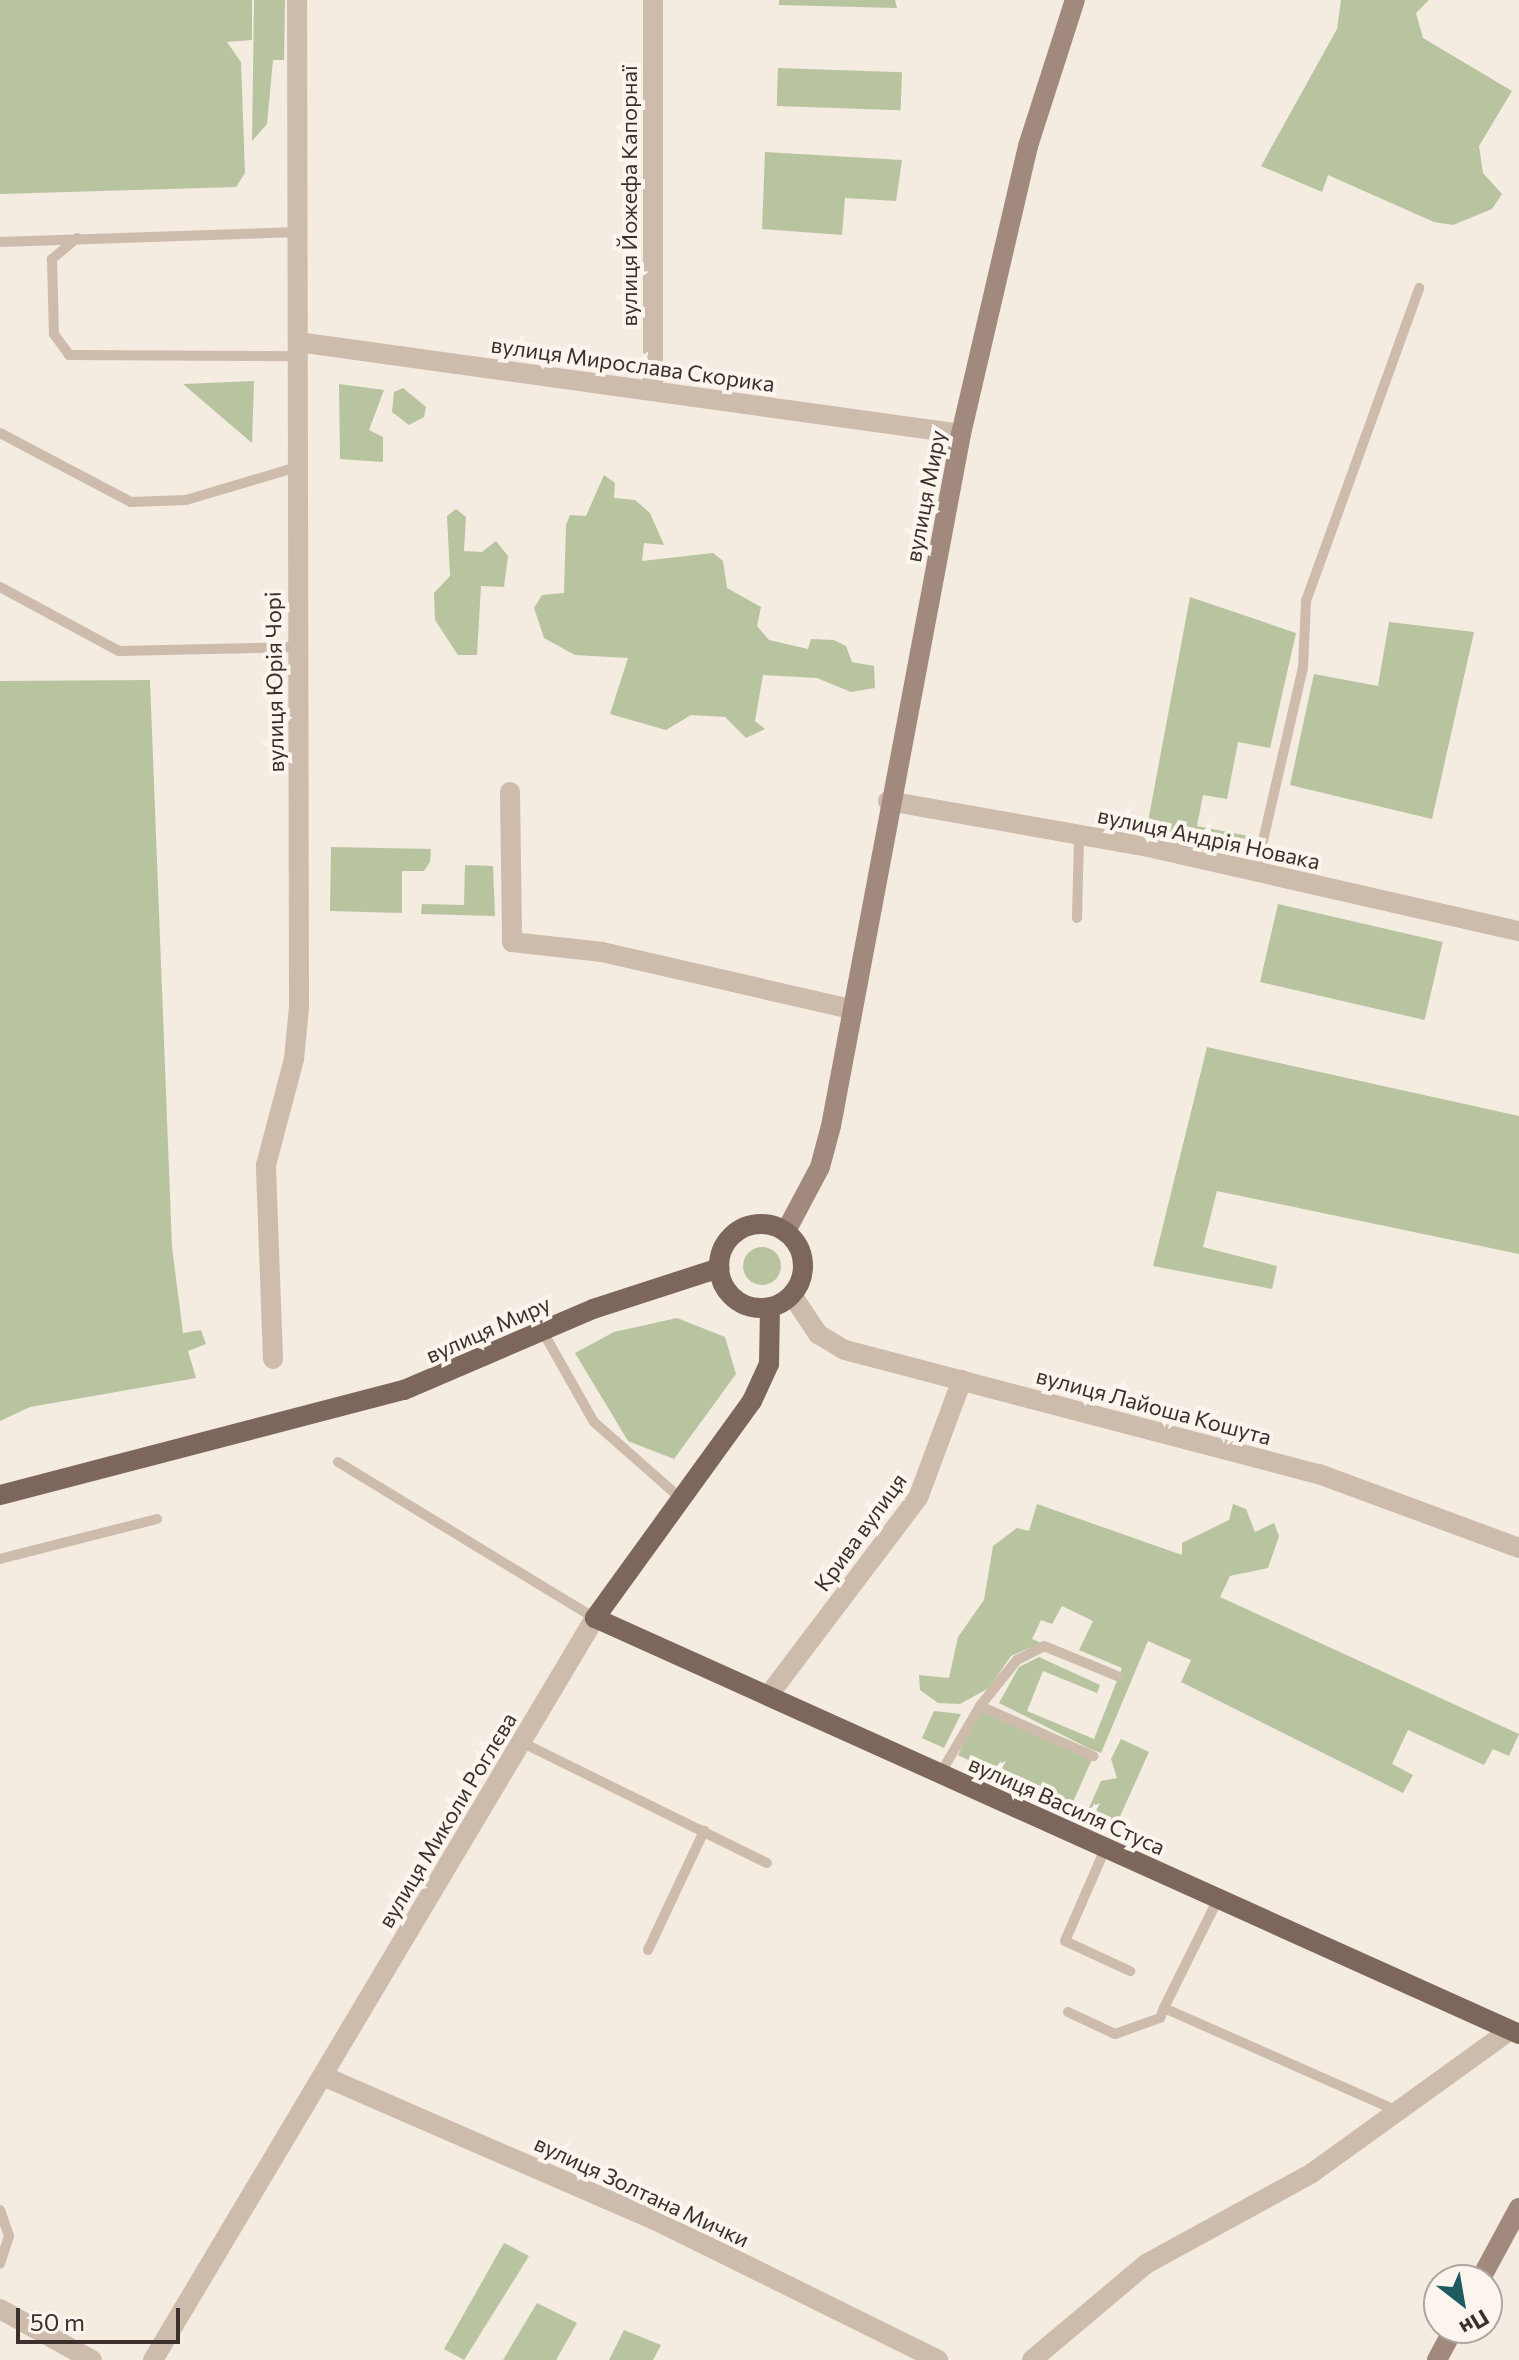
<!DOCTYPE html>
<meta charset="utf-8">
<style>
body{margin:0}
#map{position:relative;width:1519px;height:2360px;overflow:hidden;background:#f4ebe1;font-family:Commissioner,sans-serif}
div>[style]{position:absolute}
.green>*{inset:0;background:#b8c4a0;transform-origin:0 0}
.round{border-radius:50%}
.service>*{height:10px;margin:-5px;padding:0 5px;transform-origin:5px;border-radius:5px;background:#cdbbac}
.minor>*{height:20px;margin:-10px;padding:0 10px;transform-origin:10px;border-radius:10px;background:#cdbbac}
.tertiary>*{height:20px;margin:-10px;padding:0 10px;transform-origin:10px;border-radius:10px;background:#cdbbac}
.secondary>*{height:20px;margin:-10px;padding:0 10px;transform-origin:10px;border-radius:10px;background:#a18a7d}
.primary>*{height:20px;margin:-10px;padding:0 10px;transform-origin:10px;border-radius:10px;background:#7d675c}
.primary>.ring{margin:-10px;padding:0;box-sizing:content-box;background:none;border:20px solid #7d675c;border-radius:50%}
span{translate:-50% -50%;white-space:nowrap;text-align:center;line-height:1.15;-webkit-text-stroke:8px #fbf5ee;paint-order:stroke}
.street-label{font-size:22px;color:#3b302b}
.north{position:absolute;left:1423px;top:2264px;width:80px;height:80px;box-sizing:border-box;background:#fbf5ee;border:2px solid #aea6a0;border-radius:50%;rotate:149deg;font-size:22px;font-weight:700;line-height:32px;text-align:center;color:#3b302b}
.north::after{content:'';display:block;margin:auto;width:28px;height:36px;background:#1f5a5e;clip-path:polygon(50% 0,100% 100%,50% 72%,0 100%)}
.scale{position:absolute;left:16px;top:2308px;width:164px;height:36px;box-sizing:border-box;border:4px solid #3b302b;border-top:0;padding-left:10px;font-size:24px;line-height:28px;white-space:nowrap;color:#3b302b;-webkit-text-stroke:6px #fbf5ee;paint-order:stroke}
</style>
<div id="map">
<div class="green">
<div style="clip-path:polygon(0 0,252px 0,252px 40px,227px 42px,241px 62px,245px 173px,236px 187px,0 194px)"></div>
<div style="clip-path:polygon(254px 0,285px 0,284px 60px,273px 60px,267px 124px,252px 141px)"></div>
<div style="clip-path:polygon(779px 0,895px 0,897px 8px,779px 5px)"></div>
<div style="clip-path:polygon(1341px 0,1429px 0,1416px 13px,1423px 38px,1512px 91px,1479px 146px,1483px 173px,1502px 194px,1492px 209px,1453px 225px,1434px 222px,1328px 175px,1322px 192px,1261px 166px,1337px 29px)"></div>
<div style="left:778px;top:68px;width:124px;height:38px;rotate:2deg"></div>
<div style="clip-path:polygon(765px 152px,902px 160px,896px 201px,845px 198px,842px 235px,762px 229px)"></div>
<div style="clip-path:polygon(254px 381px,252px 443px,183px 384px)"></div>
<div style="clip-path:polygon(339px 384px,384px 390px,369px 430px,383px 437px,383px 462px,340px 459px)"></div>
<div style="clip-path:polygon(403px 388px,426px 407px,424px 417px,409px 425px,392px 412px,394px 392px)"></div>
<div style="clip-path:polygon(604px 475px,615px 483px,614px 498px,635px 500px,650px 513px,664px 545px,644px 543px,642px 561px,713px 553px,723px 561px,727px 588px,761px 607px,757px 626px,769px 640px,808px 649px,811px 639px,834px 640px,846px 646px,852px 662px,874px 666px,875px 688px,851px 692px,817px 678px,763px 675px,755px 721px,765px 729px,746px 738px,725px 717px,691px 715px,666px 730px,610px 714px,628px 658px,575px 655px,544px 638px,534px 608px,542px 595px,564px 593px,566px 525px,570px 515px,586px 516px)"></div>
<div style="clip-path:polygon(456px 509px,466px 517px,464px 551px,482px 552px,496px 541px,508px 556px,504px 587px,481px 586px,477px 655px,458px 655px,435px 620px,434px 593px,450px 576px,447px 516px)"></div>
<div style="clip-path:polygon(1190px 597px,1296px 633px,1270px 748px,1238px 742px,1227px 799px,1203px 795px,1197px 826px,1254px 837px,1246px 848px,1147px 827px)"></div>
<div style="clip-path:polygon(1389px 622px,1474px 632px,1432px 819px,1290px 785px,1314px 674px,1378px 686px)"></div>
<div style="clip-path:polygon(150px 680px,172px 1247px,183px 1333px,201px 1330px,206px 1344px,188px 1351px,196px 1378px,30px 1407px,0 1421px,0 681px)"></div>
<div style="clip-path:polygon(331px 847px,431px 849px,430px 862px,424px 871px,402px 871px,402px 913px,330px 911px)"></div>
<div style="clip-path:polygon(465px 865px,493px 866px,495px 916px,421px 914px,422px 904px,464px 905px)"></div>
<div style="left:1278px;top:904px;width:169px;height:80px;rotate:13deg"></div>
<div style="clip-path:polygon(1207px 1047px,1519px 1116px,1519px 1254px,1217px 1191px,1203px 1247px,1277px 1266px,1272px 1289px,1153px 1266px)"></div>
<div class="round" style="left:743px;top:1247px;width:38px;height:38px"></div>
<div style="clip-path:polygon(677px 1318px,725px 1337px,736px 1374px,674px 1459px,628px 1441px,575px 1353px,614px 1332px)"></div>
<div style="clip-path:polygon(1037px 1504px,1182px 1555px,1182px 1543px,1229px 1520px,1233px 1504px,1246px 1509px,1255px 1532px,1274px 1523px,1279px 1536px,1268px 1568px,1230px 1576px,1220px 1597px,1519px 1734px,1509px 1756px,1493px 1749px,1484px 1765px,1408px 1730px,1392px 1764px,1413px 1775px,1403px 1793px,1181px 1682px,1191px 1660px,1148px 1641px,1101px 1753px,1090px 1749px,999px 1703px,1019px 1667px,1039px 1657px,1100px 1685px,1097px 1693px,1043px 1671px,1027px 1711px,1094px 1739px,1122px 1668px,1079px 1650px,1093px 1621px,1062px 1606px,1052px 1624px,1041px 1620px,1032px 1639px,1041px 1643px,1011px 1656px,989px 1688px,960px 1704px,938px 1703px,920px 1690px,919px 1675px,949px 1678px,958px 1637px,984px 1600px,993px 1546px,1017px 1528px,1029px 1531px)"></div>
<div style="left:980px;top:1706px;width:124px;height:54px;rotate:24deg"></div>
<div style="clip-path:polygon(934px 1711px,961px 1714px,944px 1748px,922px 1738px)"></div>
<div style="clip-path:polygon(1121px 1739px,1149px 1752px,1117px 1823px,1088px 1810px,1101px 1781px,1117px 1778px,1111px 1759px)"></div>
<div style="clip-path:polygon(504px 2243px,529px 2256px,464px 2360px,444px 2349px)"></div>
<div style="clip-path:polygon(537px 2303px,577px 2323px,556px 2360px,503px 2360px)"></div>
<div style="clip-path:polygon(624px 2330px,661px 2345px,653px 2360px,609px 2360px)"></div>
</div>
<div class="service">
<div style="left:77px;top:238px;width:33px;rotate:140deg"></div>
<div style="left:52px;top:259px;width:75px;rotate:88.5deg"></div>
<div style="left:54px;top:334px;width:26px;rotate:54deg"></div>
<div style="left:69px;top:355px;width:229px;rotate:0.3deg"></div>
<div style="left:0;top:242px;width:298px;rotate:-1.9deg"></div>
<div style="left:0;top:433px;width:148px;rotate:27.8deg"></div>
<div style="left:131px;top:502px;width:55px;rotate:-2.1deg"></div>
<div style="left:186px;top:500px;width:113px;rotate:-16.5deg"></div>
<div style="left:0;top:587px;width:135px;rotate:28.3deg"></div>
<div style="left:119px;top:651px;width:178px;rotate:-1.3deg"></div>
<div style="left:1256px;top:871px;width:208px;rotate:-77deg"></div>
<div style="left:1303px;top:668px;width:67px;rotate:-87.4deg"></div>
<div style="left:1306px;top:601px;width:333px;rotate:-70.1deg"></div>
<div style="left:1077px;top:918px;width:84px;rotate:-88.6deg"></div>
<div style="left:543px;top:1332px;width:103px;rotate:60.5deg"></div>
<div style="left:594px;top:1422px;width:112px;rotate:41.4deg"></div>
<div style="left:338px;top:1462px;width:301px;rotate:31.3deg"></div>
<div style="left:0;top:1559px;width:162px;rotate:-14.3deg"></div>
<div style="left:980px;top:1706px;width:59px;rotate:-51.2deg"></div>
<div style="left:1017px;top:1660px;width:30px;rotate:-27deg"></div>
<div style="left:1044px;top:1646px;width:79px;rotate:22.3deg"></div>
<div style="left:521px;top:1742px;width:274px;rotate:26.2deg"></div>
<div style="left:940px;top:1774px;width:79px;rotate:-59.5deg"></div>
<div style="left:980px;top:1706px;width:124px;rotate:23.9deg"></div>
<div style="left:1105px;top:1849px;width:100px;rotate:113.5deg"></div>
<div style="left:1065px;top:1941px;width:72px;rotate:24.8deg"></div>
<div style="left:1218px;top:1899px;width:122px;rotate:116.4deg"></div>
<div style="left:1164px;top:2008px;width:258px;rotate:23.8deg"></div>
<div style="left:648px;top:1950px;width:132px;rotate:-64.8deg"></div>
<div style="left:1068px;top:2012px;width:52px;rotate:25.1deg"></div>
<div style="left:1115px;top:2034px;width:48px;rotate:-19.6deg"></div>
<div style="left:1160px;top:2018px;width:11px;rotate:-68deg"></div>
<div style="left:0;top:2210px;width:28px;rotate:71deg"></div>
<div style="left:9px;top:2236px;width:29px;rotate:108deg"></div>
</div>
<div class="minor">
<div style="left:298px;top:342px;width:669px;rotate:7.9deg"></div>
<div style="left:653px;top:391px;width:391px;rotate:-90deg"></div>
<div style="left:510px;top:792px;width:150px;rotate:89.2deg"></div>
<div style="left:512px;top:942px;width:91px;rotate:6.3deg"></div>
<div style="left:602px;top:952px;width:255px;rotate:12.9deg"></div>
<div style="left:888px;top:801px;width:260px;rotate:10deg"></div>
<div style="left:1144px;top:846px;width:385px;rotate:12.8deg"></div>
<div style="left:792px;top:1295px;width:47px;rotate:56.3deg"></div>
<div style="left:818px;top:1334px;width:31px;rotate:31deg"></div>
<div style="left:845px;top:1350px;width:490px;rotate:14.7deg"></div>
<div style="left:1319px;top:1474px;width:213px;rotate:20.3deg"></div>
<div style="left:273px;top:1359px;width:194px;rotate:-92.1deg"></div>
<div style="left:266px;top:1165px;width:110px;rotate:-75.2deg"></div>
<div style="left:294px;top:1059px;width:52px;rotate:-84.5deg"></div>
<div style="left:299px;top:1007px;width:1007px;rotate:-90.11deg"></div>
<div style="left:768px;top:1696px;width:248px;rotate:-52.9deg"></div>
<div style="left:918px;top:1498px;width:126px;rotate:-69.6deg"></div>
<div style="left:323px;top:2076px;width:371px;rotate:23.5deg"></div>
<div style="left:663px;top:2224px;width:307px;rotate:26.3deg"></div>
<div style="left:0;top:2309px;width:105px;rotate:29deg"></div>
<div style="left:1032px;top:2360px;width:149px;rotate:-40.1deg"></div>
<div style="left:1146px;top:2264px;width:189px;rotate:-28.7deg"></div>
<div style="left:1312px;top:2173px;width:244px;rotate:-35.8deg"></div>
</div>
<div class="tertiary">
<div style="left:153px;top:2360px;width:864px;rotate:-59.22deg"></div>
</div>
<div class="secondary">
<div style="left:786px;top:1231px;width:72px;rotate:-62deg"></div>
<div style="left:820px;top:1167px;width:42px;rotate:-75deg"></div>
<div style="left:831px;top:1126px;width:704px;rotate:-79.36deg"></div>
<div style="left:961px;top:434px;width:296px;rotate:-76.9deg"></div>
<div style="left:1028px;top:146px;width:153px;rotate:-72.2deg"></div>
<div style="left:1480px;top:2280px;width:82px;rotate:-61.6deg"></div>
<div style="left:1437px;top:2360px;width:36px;rotate:-62deg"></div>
</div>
<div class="primary">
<div class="ring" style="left:719px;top:1224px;width:64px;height:64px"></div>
<div style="left:770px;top:1307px;width:57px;rotate:91deg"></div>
<div style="left:769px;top:1364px;width:41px;rotate:114.7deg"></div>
<div style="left:752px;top:1401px;width:268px;rotate:125.9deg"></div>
<div style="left:595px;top:1618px;width:1013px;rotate:24.24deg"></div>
<div style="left:0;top:1495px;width:417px;rotate:-14.6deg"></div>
<div style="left:404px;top:1390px;width:206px;rotate:-23.2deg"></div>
<div style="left:593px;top:1309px;width:133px;rotate:-18deg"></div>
</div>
<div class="street-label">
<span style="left:629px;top:196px;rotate:-90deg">вулиця Йожефа Капорнаї</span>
<span style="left:633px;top:364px;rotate:8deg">вулиця Мирослава Скорика</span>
<span style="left:925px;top:496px;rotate:-79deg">вулиця Миру</span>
<span style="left:274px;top:682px;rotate:-91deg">вулиця Юрія Чорі</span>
<span style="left:1209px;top:838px;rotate:12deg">вулиця Андрія Новака</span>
<span style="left:488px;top:1329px;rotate:-24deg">вулиця Миру</span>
<span style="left:1154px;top:1406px;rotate:15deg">вулиця Лайоша Кошута</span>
<span style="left:860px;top:1532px;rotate:-54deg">Крива вулиця</span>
<span style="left:1067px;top:1805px;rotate:24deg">вулиця Василя Стуса</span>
<span style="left:447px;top:1820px;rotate:-59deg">вулиця Миколи Роглєва</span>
<span style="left:642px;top:2191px;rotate:25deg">вулиця Золтана Мички</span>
</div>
<div class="north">Пн</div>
<div class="scale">50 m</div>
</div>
